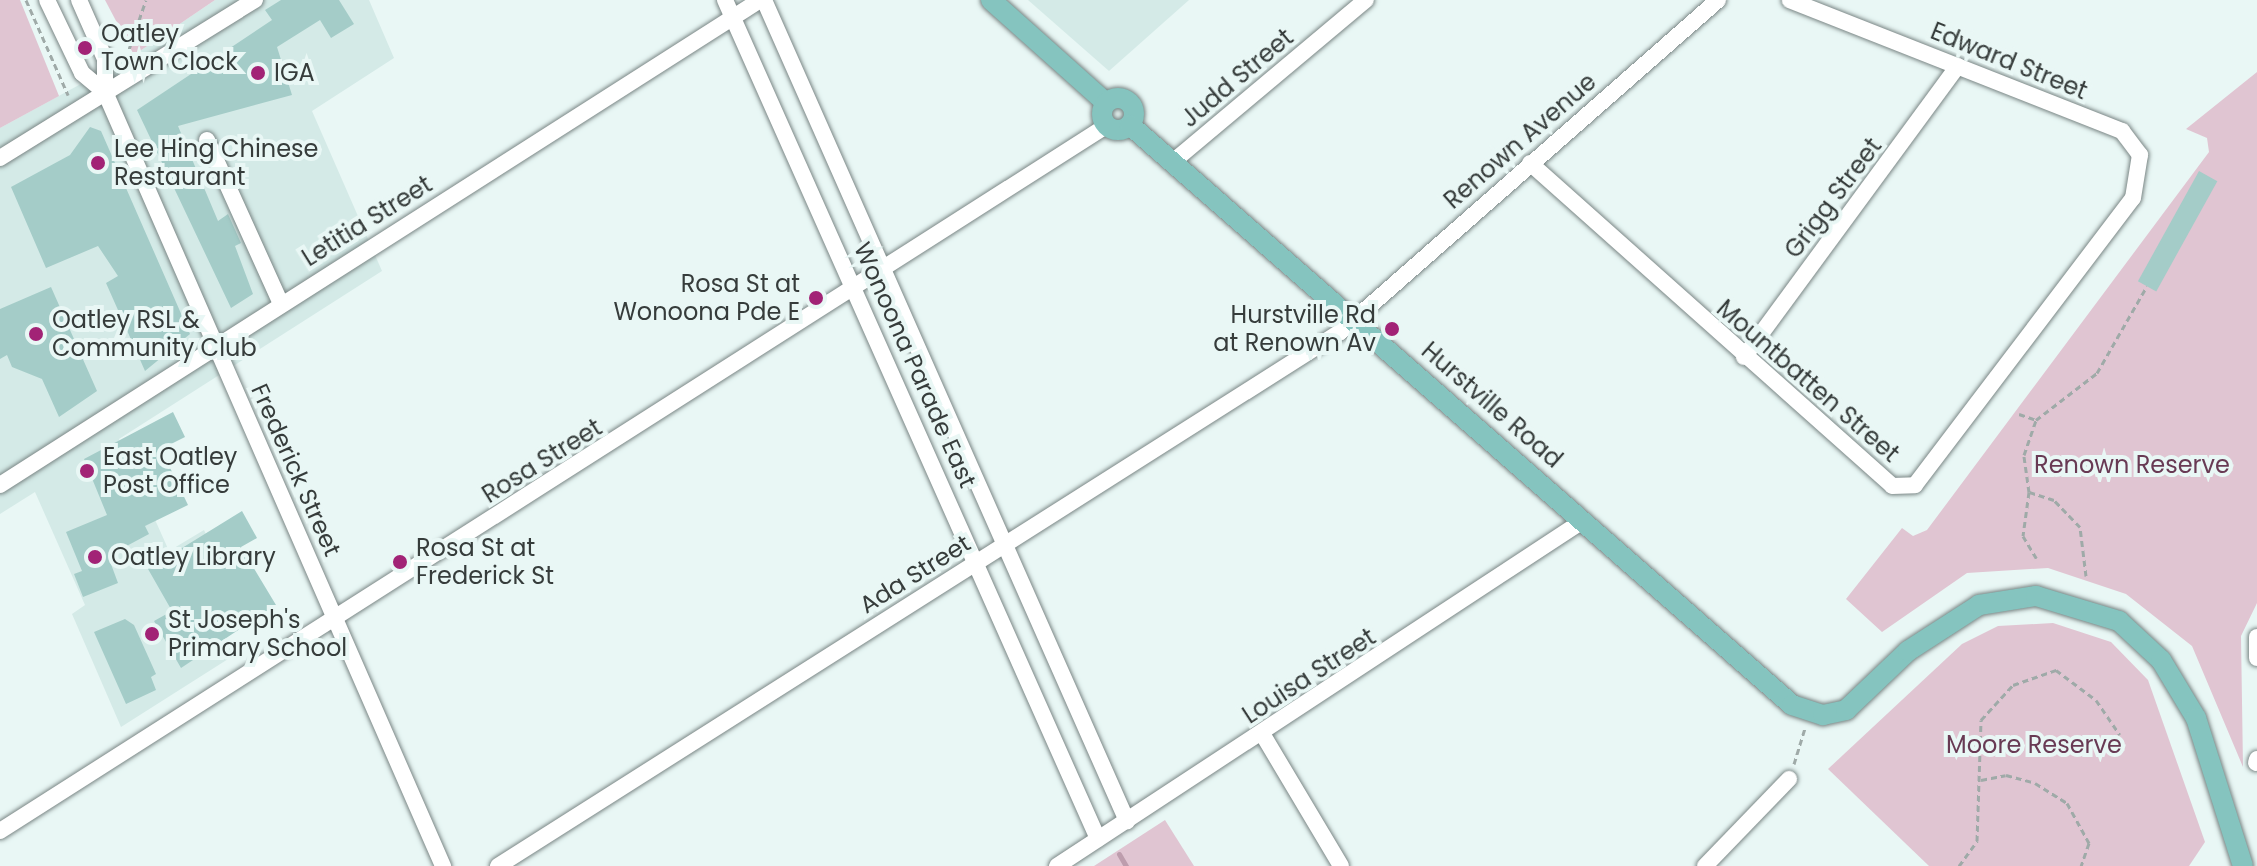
<!DOCTYPE html>
<style>
body{margin:0}
#map{position:relative;width:2257px;height:866px;overflow:hidden;background:#e9f7f5;font-family:Poppins,sans-serif}
div>[style]{position:absolute}
.built>*{inset:0;background:#d4eae7}
.green>*{inset:0;background:#e0c5d2}
.stream>*{height:5px;margin:-2.5px;padding:0 2.5px;transform-origin:2.5px;border-radius:2.5px;background:#bd9dad}
.building>*{inset:0;background:#a4ccc8;transform-origin:0 0}
.path>*{height:3px;margin-top:-1.5px;transform-origin:0;background:repeating-linear-gradient(90deg,#9faaa8 0 6px,transparent 0 10px)}
.roads{filter:drop-shadow(0 0 2px #7a8685) drop-shadow(0 0 2px #7a8685)}
.minor>*{height:16px;margin:-8px;padding:0 8px;transform-origin:8px;border-radius:8px;background:#fff}
.major>*{height:20px;margin:-10px;padding:0 10px;transform-origin:10px;border-radius:10px;background:#85c4bf}
.major>.ring{margin:-10px;padding:0;box-sizing:content-box;background:none;border:20px solid #85c4bf;border-radius:50%}
.dots>*{width:22px;height:22px;translate:-50% -50%;box-sizing:border-box;border:4px solid #e9f7f5;border-radius:50%}
span{translate:-50% -50%;white-space:nowrap;text-align:center;line-height:1.15;-webkit-text-stroke:8px #e9f7f5;paint-order:stroke}
.poi-label{font-size:24px;color:#363c3b}
.left{translate:0 -50%;text-align:left}
.right{translate:-100% -50%;text-align:right}
.street-label{font-size:24px;color:#363c3b}
.park-label{font-size:24px;color:#683a54}
</style>
<div id="map">
<div class="built">
<div style="clip-path:polygon(215px 0,369px 0,394px 58px,312px 111px,382px 271px,119px 439px,169px 551px,204px 530px,223px 571px,196px 589px,236px 654px,121px 727px,72px 614px,85px 605px,35px 492px,0 514px,0 128px,134px 55px)"></div>
<div style="clip-path:polygon(1028px 0,1189px 0,1109px 71px)"></div>
</div>
<div class="green">
<div style="clip-path:polygon(0 0,20px 0,59px 96px,0 128px)"></div>
<div style="clip-path:polygon(105px 0,215px 0,134px 55px)"></div>
<div style="clip-path:polygon(2257px 72px,2257px 603px,2241px 636px,2243px 767px,2192px 646px,2126px 594px,2048px 568px,1967px 573px,1882px 632px,1846px 599px,1902px 528px,1913px 536px,1927px 530px,2209px 152px,2207px 138px,2186px 129px)"></div>
<div style="clip-path:polygon(2053px 623px,2111px 642px,2148px 680px,2205px 842px,2189px 866px,1929px 866px,1828px 769px,1962px 644px,1998px 626px)"></div>
<div style="clip-path:polygon(1165px 820px,1194px 866px,1094px 866px)"></div>
</div>
<div class="stream">
<div style="left:1119px;top:854px;width:14px;rotate:60deg"></div>
</div>
<div class="building">
<div style="clip-path:polygon(281px 0,339px 0,354px 24px,331px 38px,320px 20px,277px 47px,292px 95px,178px 126px,218px 221px,228px 214px,241px 243px,235px 246px,253px 294px,231px 308px,137px 110px,272px 20px,265px 10px)"></div>
<div style="clip-path:polygon(90px 127px,101px 131px,190px 334px,145px 371px,106px 283px,118px 276px,98px 246px,46px 268px,11px 187px,70px 155px)"></div>
<div style="left:2199px;top:171px;width:21px;height:126px;rotate:29deg"></div>
<div style="clip-path:polygon(51px 287px,97px 391px,59px 417px,42px 379px,12px 367px,7px 355px,0 359px,0 309px)"></div>
<div style="clip-path:polygon(173px 412px,185px 437px,161px 449px,188px 505px,145px 526px,149px 534px,108px 556px,118px 583px,83px 597px,74px 574px,82px 571px,66px 532px,107px 515px,84px 459px)"></div>
<div style="clip-path:polygon(242px 511px,257px 538px,241px 547px,276px 605px,181px 668px,154px 621px,172px 611px,148px 569px)"></div>
<div style="clip-path:polygon(125px 619px,134px 625px,156px 674px,151px 677px,156px 690px,126px 704px,94px 632px)"></div>
</div>
<div class="path">
<div style="left:26px;top:0;width:104px;rotate:66.1deg"></div>
<div style="left:126px;top:58px;width:61px;rotate:-71deg"></div>
<div style="left:2019px;top:414px;width:18px;rotate:19deg"></div>
<div style="left:2029px;top:492px;width:44px;rotate:97.8deg"></div>
<div style="left:2023px;top:536px;width:26px;rotate:59deg"></div>
<div style="left:2086px;top:576px;width:49px;rotate:-97deg"></div>
<div style="left:2080px;top:527px;width:37px;rotate:-134deg"></div>
<div style="left:2054px;top:500px;width:26px;rotate:-162deg"></div>
<div style="left:2029px;top:492px;width:37px;rotate:-98deg"></div>
<div style="left:2024px;top:455px;width:37px;rotate:-71deg"></div>
<div style="left:2036px;top:420px;width:77px;rotate:-37.6deg"></div>
<div style="left:2097px;top:373px;width:100px;rotate:-60.1deg"></div>
<div style="left:1794px;top:764px;width:37px;rotate:-73deg"></div>
<div style="left:1981px;top:780px;width:25px;rotate:-11deg"></div>
<div style="left:2006px;top:775px;width:30px;rotate:15deg"></div>
<div style="left:2035px;top:783px;width:38px;rotate:32deg"></div>
<div style="left:2067px;top:803px;width:46px;rotate:61.2deg"></div>
<div style="left:2089px;top:843px;width:24px;rotate:109deg"></div>
<div style="left:1959px;top:866px;width:31px;rotate:-54deg"></div>
<div style="left:1977px;top:841px;width:121px;rotate:-88.1deg"></div>
<div style="left:1981px;top:720px;width:47px;rotate:-47.6deg"></div>
<div style="left:2013px;top:685px;width:46px;rotate:-19.2deg"></div>
<div style="left:2056px;top:670px;width:50px;rotate:36.9deg"></div>
<div style="left:2096px;top:700px;width:42px;rotate:55.6deg"></div>
</div>
<div class="roads">
<div class="minor">
<div style="left:47px;top:0;width:81px;rotate:64.4deg"></div>
<div style="left:82px;top:73px;width:30px;rotate:40deg"></div>
<div style="left:79px;top:0;width:64px;rotate:66.2deg"></div>
<div style="left:105px;top:59px;width:33px;rotate:90deg"></div>
<div style="left:105px;top:92px;width:845px;rotate:66.41deg"></div>
<div style="left:725px;top:0;width:918px;rotate:66.03deg"></div>
<div style="left:764px;top:0;width:898px;rotate:66.15deg"></div>
<div style="left:207px;top:140px;width:180px;rotate:65.7deg"></div>
<div style="left:0;top:158px;width:300px;rotate:-31.8deg"></div>
<div style="left:1175px;top:160px;width:249px;rotate:-40deg"></div>
<div style="left:1530px;top:163px;width:485px;rotate:41.7deg"></div>
<div style="left:1892px;top:486px;width:23px;rotate:-2deg"></div>
<div style="left:1915px;top:485px;width:360px;rotate:-52.8deg"></div>
<div style="left:2133px;top:198px;width:44px;rotate:-80.8deg"></div>
<div style="left:2140px;top:155px;width:30px;rotate:-127deg"></div>
<div style="left:2122px;top:131px;width:357px;rotate:-158.5deg"></div>
<div style="left:1744px;top:357px;width:361px;rotate:-53.7deg"></div>
<div style="left:0;top:485px;width:902px;rotate:-32.54deg"></div>
<div style="left:2257px;top:637px;width:21px;rotate:90deg"></div>
<div style="left:1263px;top:735px;width:152px;rotate:59.2deg"></div>
<div style="left:2256px;top:763px;width:4px;rotate:-76deg"></div>
<div style="left:0;top:831px;width:1312px;rotate:-32.51deg"></div>
<div style="left:498px;top:866px;width:997px;rotate:-32.38deg"></div>
<div style="left:1340px;top:332px;width:503px;rotate:-41.29deg"></div>
<div style="left:1057px;top:866px;width:630px;rotate:-33.29deg"></div>
<div style="left:1705px;top:866px;width:121px;rotate:-46deg"></div>
</div>
<div class="major">
<div style="left:991px;top:0;width:154px;rotate:41.8deg"></div>
<div class="ring" style="left:1102px;top:98px;width:12px;height:12px"></div>
<div style="left:1130px;top:125px;width:880px;rotate:41.22deg"></div>
<div style="left:1792px;top:705px;width:33px;rotate:18deg"></div>
<div style="left:1823px;top:715px;width:24px;rotate:-12deg"></div>
<div style="left:1846px;top:710px;width:86px;rotate:-43.6deg"></div>
<div style="left:1908px;top:651px;width:85px;rotate:-32.9deg"></div>
<div style="left:1979px;top:605px;width:58px;rotate:-9deg"></div>
<div style="left:2036px;top:596px;width:87px;rotate:16.8deg"></div>
<div style="left:2119px;top:621px;width:57px;rotate:42.9deg"></div>
<div style="left:2161px;top:660px;width:68px;rotate:58.9deg"></div>
<div style="left:2196px;top:718px;width:155px;rotate:72.4deg"></div>
</div>
</div>
<div class="dots">
<div style="left:85px;top:48px;background:#a22376"></div>
<div style="left:258px;top:73px;background:#a22376"></div>
<div style="left:98px;top:163px;background:#a22376"></div>
<div style="left:816px;top:298px;background:#a22376"></div>
<div style="left:1392px;top:329px;background:#a22376"></div>
<div style="left:36px;top:334px;background:#a22376"></div>
<div style="left:87px;top:471px;background:#a22376"></div>
<div style="left:95px;top:557px;background:#a22376"></div>
<div style="left:400px;top:562px;background:#a22376"></div>
<div style="left:152px;top:634px;background:#a22376"></div>
</div>
<div class="poi-label">
<span class="left" style="left:101px;top:48px">Oatley<br>Town Clock</span>
<span class="left" style="left:274px;top:73px">IGA</span>
<span class="left" style="left:114px;top:163px">Lee Hing Chinese<br>Restaurant</span>
<span class="right" style="left:800px;top:298px">Rosa St at<br>Wonoona Pde E</span>
<span class="right" style="left:1376px;top:329px">Hurstville Rd<br>at Renown Av</span>
<span class="left" style="left:52px;top:334px">Oatley RSL &amp;<br>Community Club</span>
<span class="left" style="left:103px;top:471px">East Oatley<br>Post Office</span>
<span class="left" style="left:416px;top:562px">Rosa St at<br>Frederick St</span>
<span class="left" style="left:111px;top:557px">Oatley Library</span>
<span class="left" style="left:168px;top:634px">St Joseph's<br>Primary School</span>
</div>
<div class="street-label">
<span style="left:2009px;top:61px;rotate:22deg">Edward Street</span>
<span style="left:1237px;top:78px;rotate:-40deg">Judd Street</span>
<span style="left:1520px;top:141px;rotate:-41deg">Renown Avenue</span>
<span style="left:1833px;top:198px;rotate:-53deg">Grigg Street</span>
<span style="left:367px;top:221px;rotate:-32deg">Letitia Street</span>
<span style="left:915px;top:365px;rotate:66deg">Wonoona Parade East</span>
<span style="left:1808px;top:381px;rotate:41deg">Mountbatten Street</span>
<span style="left:1492px;top:405px;rotate:41deg">Hurstville Road</span>
<span style="left:542px;top:461px;rotate:-32deg">Rosa Street</span>
<span style="left:296px;top:470px;rotate:66deg">Frederick Street</span>
<span style="left:915px;top:574px;rotate:-32deg">Ada Street</span>
<span style="left:1309px;top:676px;rotate:-33deg">Louisa Street</span>
</div>
<div class="park-label">
<span style="left:2132px;top:465px">Renown Reserve</span>
<span style="left:2034px;top:745px">Moore Reserve</span>
</div>
</div>
